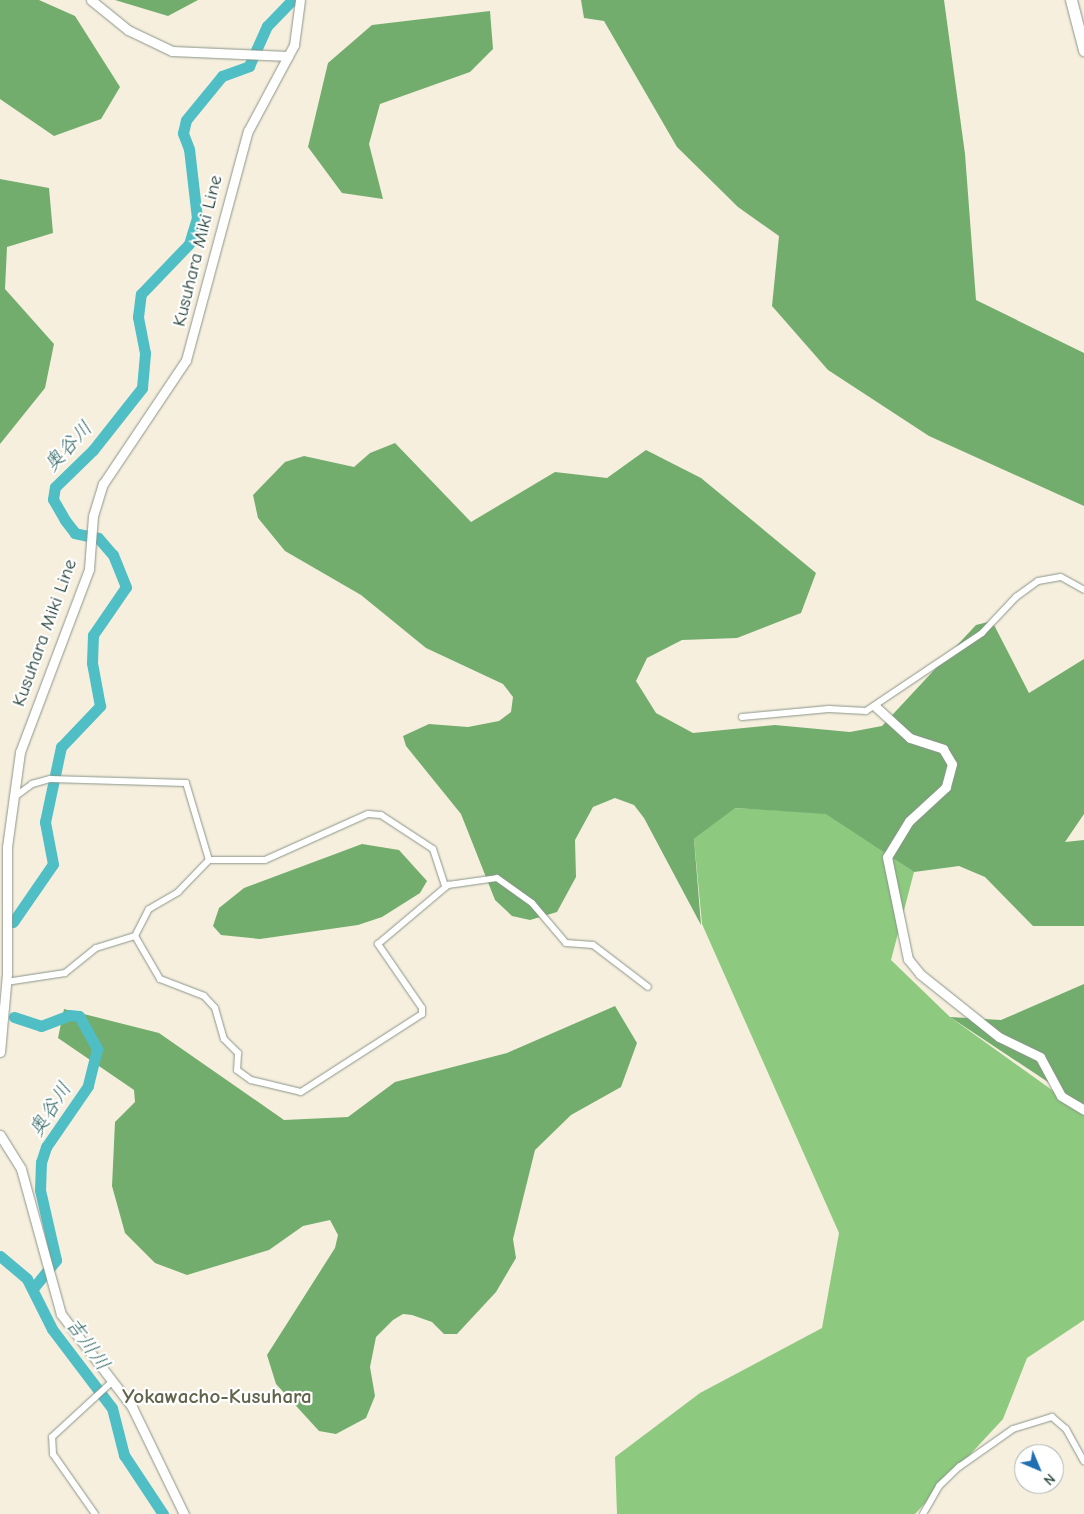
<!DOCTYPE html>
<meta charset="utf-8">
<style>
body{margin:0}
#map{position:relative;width:1084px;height:1514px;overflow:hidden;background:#f6efde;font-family:"Comic Neue","Klee One",sans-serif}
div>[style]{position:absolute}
.green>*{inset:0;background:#8dc97e}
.forest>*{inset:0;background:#72ad6d}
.river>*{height:11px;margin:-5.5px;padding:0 5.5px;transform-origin:5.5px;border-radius:5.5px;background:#4fbec5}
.roads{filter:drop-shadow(0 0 1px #8a9689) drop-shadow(0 0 1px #8a9689)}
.street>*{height:6px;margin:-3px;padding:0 3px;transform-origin:3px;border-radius:3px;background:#fff}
.secondary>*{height:9px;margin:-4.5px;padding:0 4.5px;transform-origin:4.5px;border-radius:4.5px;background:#fff}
.highway>*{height:11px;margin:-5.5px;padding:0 5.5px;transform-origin:5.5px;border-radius:5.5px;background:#fff}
span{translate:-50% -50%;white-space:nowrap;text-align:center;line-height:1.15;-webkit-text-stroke:4.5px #fff;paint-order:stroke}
.street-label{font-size:19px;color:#1f3d34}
.water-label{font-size:20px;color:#2d6460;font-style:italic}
.quarter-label{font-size:21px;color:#61634b;font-weight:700}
.north{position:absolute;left:1014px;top:1444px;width:50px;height:50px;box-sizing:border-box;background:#fff;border:1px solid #a5b1ae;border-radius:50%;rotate:135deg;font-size:14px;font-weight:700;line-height:20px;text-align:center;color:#1f3d34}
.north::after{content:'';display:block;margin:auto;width:18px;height:22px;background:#1f6fb2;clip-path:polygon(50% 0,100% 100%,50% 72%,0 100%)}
</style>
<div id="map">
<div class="green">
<div style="clip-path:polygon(734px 808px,826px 813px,914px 872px,891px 960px,950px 1017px,1084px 1113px,1084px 1320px,1027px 1358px,1003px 1419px,915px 1514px,617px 1514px,615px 1457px,700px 1393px,822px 1328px,839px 1233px,702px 924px,694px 839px)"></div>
</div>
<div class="forest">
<div style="clip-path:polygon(0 0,39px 0,75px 16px,120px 87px,101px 119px,54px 136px,0 99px)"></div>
<div style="clip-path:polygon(115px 0,198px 0,168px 16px)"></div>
<div style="clip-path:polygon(581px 0,944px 0,965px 154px,976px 300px,1084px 353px,1084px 506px,929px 436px,828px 370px,772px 306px,779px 236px,738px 207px,677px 147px,604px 21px,584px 18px)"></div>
<div style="clip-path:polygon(490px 11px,493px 49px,470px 72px,380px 104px,369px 144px,383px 199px,342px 193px,308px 147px,328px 63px,372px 25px)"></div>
<div style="clip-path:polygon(0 179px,49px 188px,53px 233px,7px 247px,5px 289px,54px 344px,45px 388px,0 444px)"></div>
<div style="clip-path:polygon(395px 443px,471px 522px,555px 472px,607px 478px,646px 450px,701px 478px,816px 573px,801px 613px,737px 638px,682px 640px,647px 658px,636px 681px,656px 713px,693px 733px,775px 725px,850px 732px,882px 726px,976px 625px,992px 621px,1029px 693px,1084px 659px,1084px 814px,1065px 842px,1084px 840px,1084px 926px,1033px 926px,985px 877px,959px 866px,914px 872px,826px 814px,735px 808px,694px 839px,701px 925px,644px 818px,634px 805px,615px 798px,593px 807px,575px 840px,576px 877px,557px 912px,530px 920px,512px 916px,495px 900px,461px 814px,406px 746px,403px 736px,429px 724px,468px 727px,499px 721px,511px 712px,513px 697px,503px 684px,426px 648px,361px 595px,285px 551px,258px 518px,253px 495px,285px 462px,304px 456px,354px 467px,370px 453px)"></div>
<div style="clip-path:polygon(362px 844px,399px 850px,427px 881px,420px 893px,382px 917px,358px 925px,260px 939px,221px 935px,213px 926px,219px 908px,244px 888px)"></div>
<div style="clip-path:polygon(1084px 984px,1084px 1106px,950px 1017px,1001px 1020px)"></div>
<div style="clip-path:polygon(615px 1006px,637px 1043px,621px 1087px,571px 1115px,535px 1150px,513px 1239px,516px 1258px,496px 1292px,457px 1334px,444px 1334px,432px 1322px,412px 1315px,403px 1314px,393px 1320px,376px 1337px,370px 1367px,375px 1396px,366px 1418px,336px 1434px,319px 1431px,276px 1384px,267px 1355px,335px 1248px,338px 1235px,330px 1220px,303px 1226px,269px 1250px,187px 1275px,155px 1263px,125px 1233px,112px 1186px,115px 1122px,135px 1102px,134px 1090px,58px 1038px,64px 1009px,159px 1033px,284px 1120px,348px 1117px,395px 1082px,507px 1053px)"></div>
</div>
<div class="river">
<div style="left:13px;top:922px;width:70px;rotate:-55.4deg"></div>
<div style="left:53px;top:864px;width:43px;rotate:-100.8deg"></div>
<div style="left:45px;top:822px;width:77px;rotate:-78deg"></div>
<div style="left:61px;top:747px;width:57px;rotate:-46.4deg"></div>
<div style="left:100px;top:706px;width:44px;rotate:-100.5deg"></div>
<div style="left:92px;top:663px;width:28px;rotate:-88deg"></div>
<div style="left:93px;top:635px;width:58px;rotate:-55.5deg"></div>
<div style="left:126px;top:587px;width:35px;rotate:-112deg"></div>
<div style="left:113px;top:555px;width:23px;rotate:-131deg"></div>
<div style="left:98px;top:538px;width:24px;rotate:-168deg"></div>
<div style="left:75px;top:533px;width:16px;rotate:-128deg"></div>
<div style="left:65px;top:520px;width:24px;rotate:-120deg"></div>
<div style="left:53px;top:499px;width:12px;rotate:-81deg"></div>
<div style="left:55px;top:487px;width:53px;rotate:-44.2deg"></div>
<div style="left:93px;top:450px;width:79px;rotate:-51.7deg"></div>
<div style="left:142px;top:388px;width:35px;rotate:-85deg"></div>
<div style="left:145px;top:353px;width:37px;rotate:-101deg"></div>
<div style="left:138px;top:317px;width:23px;rotate:-83deg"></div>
<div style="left:141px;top:294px;width:69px;rotate:-46.2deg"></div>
<div style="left:189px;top:244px;width:27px;rotate:-73deg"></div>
<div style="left:197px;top:218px;width:69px;rotate:-96.6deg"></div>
<div style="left:189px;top:149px;width:17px;rotate:-111deg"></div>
<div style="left:183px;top:133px;width:13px;rotate:-77deg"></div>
<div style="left:186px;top:120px;width:57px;rotate:-50.7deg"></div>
<div style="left:222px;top:76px;width:29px;rotate:-20deg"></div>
<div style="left:249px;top:66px;width:44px;rotate:-65.8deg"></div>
<div style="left:267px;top:26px;width:36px;rotate:-46deg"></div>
<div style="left:14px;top:1017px;width:28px;rotate:18deg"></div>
<div style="left:41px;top:1026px;width:30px;rotate:-21deg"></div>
<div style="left:69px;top:1015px;width:10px;rotate:6deg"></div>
<div style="left:79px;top:1016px;width:38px;rotate:61deg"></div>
<div style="left:97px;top:1049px;width:38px;rotate:104deg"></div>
<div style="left:88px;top:1086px;width:74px;rotate:124.5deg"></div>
<div style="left:46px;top:1147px;width:16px;rotate:108deg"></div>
<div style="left:41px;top:1162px;width:28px;rotate:92deg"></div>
<div style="left:40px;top:1190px;width:72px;rotate:77.1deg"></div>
<div style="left:56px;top:1260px;width:36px;rotate:129deg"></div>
<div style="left:0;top:1256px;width:35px;rotate:40deg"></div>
<div style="left:27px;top:1279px;width:56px;rotate:63.4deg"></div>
<div style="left:52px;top:1329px;width:99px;rotate:52.8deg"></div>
<div style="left:112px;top:1408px;width:49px;rotate:75.7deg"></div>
<div style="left:124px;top:1455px;width:71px;rotate:56.5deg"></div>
</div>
<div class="roads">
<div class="street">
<div style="left:742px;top:717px;width:87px;rotate:-5.3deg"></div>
<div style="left:829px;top:709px;width:37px;rotate:3deg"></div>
<div style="left:866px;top:711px;width:140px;rotate:-33.9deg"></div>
<div style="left:982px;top:633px;width:50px;rotate:-46.6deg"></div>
<div style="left:1016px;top:597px;width:27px;rotate:-36deg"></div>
<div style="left:1038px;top:581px;width:23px;rotate:-10deg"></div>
<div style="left:1061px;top:577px;width:26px;rotate:29deg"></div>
<div style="left:13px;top:798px;width:24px;rotate:-36deg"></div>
<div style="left:32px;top:784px;width:19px;rotate:-16deg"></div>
<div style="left:50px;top:779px;width:136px;rotate:1.7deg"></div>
<div style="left:186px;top:783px;width:80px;rotate:73.4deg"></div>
<div style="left:209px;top:860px;width:56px"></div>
<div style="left:265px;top:860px;width:113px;rotate:-24.1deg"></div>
<div style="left:368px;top:814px;width:13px;rotate:4deg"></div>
<div style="left:381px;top:815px;width:62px;rotate:33.2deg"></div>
<div style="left:433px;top:849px;width:40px;rotate:72deg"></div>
<div style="left:135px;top:936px;width:50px;rotate:59.8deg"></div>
<div style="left:160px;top:979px;width:47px;rotate:21.1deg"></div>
<div style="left:204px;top:996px;width:16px;rotate:47deg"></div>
<div style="left:215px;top:1008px;width:32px;rotate:74deg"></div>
<div style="left:224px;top:1039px;width:20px;rotate:45deg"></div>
<div style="left:238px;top:1053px;width:17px;rotate:93deg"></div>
<div style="left:237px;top:1070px;width:17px;rotate:36deg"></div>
<div style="left:251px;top:1080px;width:51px;rotate:13.5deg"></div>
<div style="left:301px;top:1092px;width:144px;rotate:-32.8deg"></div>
<div style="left:422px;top:1014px;width:6px;rotate:-90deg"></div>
<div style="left:422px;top:1008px;width:78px;rotate:-124.5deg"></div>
<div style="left:378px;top:944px;width:92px;rotate:-40.1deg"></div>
<div style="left:448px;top:885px;width:49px;rotate:-8.1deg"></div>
<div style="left:497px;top:878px;width:43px;rotate:35.5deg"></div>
<div style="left:532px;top:903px;width:52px;rotate:49.6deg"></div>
<div style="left:566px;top:943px;width:27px;rotate:4deg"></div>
<div style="left:593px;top:945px;width:69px;rotate:37.4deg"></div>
<div style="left:6px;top:982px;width:60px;rotate:-8.7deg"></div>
<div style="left:65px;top:973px;width:40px;rotate:-39deg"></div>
<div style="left:96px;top:948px;width:41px;rotate:-17.1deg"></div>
<div style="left:135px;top:936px;width:30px;rotate:-63deg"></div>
<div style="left:149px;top:909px;width:34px;rotate:-30deg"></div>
<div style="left:178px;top:892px;width:45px;rotate:-45.9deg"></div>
<div style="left:95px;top:1514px;width:73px;rotate:-125deg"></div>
<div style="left:53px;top:1454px;width:17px;rotate:-93deg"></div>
<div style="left:52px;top:1437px;width:83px;rotate:-42.6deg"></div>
<div style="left:923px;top:1514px;width:32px;rotate:-60deg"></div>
<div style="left:939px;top:1486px;width:28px;rotate:-44deg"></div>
<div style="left:959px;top:1467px;width:66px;rotate:-35.1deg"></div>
<div style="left:1013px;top:1429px;width:41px;rotate:-17.1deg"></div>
<div style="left:1052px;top:1417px;width:18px;rotate:41deg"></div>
<div style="left:1066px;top:1429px;width:37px;rotate:61deg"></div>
</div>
<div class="secondary">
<div style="left:91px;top:0;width:48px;rotate:39deg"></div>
<div style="left:128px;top:30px;width:49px;rotate:25.5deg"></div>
<div style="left:172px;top:51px;width:116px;rotate:2.5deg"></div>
<div style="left:876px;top:707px;width:46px;rotate:42.4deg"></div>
<div style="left:910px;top:738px;width:35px;rotate:18deg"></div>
<div style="left:943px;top:749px;width:17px;rotate:59deg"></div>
<div style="left:952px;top:764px;width:24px;rotate:105deg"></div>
<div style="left:946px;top:787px;width:50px;rotate:137.4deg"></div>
<div style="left:909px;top:821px;width:42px;rotate:121.4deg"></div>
<div style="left:887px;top:857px;width:104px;rotate:78.4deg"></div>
<div style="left:908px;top:959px;width:19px;rotate:51deg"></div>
<div style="left:920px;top:974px;width:101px;rotate:38.6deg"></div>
<div style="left:999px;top:1037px;width:46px;rotate:26deg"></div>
<div style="left:1040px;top:1057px;width:44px;rotate:61.7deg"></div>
<div style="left:1061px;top:1096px;width:27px;rotate:31deg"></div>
<div style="left:0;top:1052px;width:79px;rotate:-84.9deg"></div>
<div style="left:7px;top:973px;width:126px;rotate:-90deg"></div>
<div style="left:7px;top:847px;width:96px;rotate:-82.2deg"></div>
<div style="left:20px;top:752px;width:196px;rotate:-69.3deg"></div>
<div style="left:89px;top:569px;width:53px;rotate:-85.7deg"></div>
<div style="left:93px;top:516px;width:34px;rotate:-73deg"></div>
<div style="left:103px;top:484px;width:149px;rotate:-56.2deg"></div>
<div style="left:186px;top:360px;width:237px;rotate:-74.9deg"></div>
<div style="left:248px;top:131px;width:98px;rotate:-61.9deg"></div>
<div style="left:294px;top:45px;width:45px;rotate:-82.4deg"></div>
<div style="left:0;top:1135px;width:40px;rotate:58deg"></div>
<div style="left:21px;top:1169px;width:150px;rotate:74.6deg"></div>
<div style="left:61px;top:1314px;width:117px;rotate:52.6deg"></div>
<div style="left:132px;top:1407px;width:119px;rotate:64.1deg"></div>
</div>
<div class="highway">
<div style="left:1071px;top:0;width:52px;rotate:75.4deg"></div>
</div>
</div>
<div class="street-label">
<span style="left:198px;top:251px;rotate:-76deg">Kusuhara Miki Line</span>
<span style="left:45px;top:633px;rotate:-70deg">Kusuhara Miki Line</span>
</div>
<div class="water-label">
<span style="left:68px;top:446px;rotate:-47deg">奥谷川</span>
<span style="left:50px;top:1109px;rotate:-57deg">奥谷川</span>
<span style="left:88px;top:1344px;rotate:54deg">吉川川</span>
</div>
<div class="quarter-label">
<span style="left:217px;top:1396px">Yokawacho-Kusuhara</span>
</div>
<div class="north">N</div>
</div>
